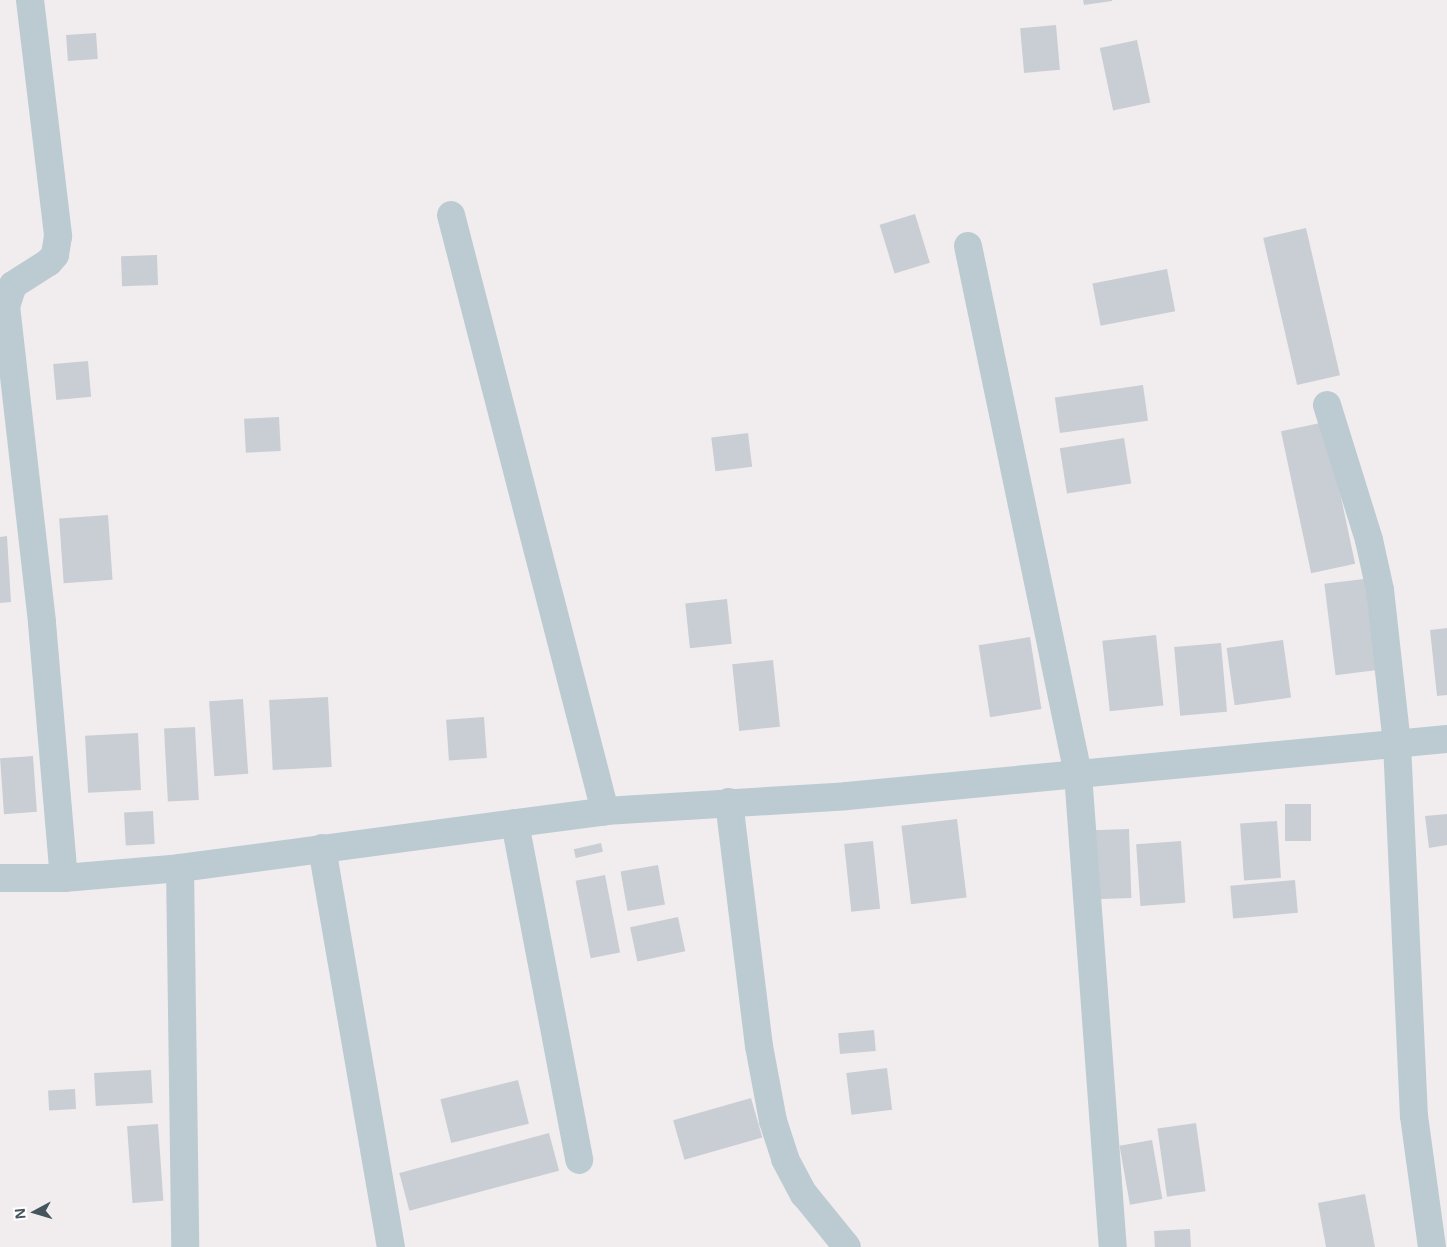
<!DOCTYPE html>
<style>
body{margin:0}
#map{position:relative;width:1447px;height:1247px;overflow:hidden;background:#f1edee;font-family:"Noto Sans",sans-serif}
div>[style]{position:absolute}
.building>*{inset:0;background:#c9ced4;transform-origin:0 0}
.street>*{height:28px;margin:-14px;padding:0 14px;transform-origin:14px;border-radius:14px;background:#bccbd2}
span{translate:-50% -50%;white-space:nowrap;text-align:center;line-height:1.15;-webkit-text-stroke:5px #fff;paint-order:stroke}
.north{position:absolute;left:10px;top:1187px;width:50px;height:50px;-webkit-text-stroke:4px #fff;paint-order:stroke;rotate:264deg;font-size:14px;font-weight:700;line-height:20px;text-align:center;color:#44555e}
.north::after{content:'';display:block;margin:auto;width:18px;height:22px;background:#44555e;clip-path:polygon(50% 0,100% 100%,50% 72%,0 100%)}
</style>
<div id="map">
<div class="building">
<div style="clip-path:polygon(1083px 0,1112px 0,1112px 1px,1084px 5px)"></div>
<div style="left:1056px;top:25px;width:45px;height:36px;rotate:85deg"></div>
<div style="left:96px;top:33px;width:26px;height:30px;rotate:86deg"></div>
<div style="left:1137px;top:40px;width:64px;height:38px;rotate:78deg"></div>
<div style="left:915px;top:214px;width:51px;height:37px;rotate:73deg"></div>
<div style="left:1306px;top:228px;width:151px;height:44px;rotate:77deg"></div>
<div style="left:157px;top:255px;width:30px;height:36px;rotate:88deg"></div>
<div style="left:1167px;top:269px;width:43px;height:76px;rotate:79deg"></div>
<div style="left:88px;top:361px;width:36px;height:35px;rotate:85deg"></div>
<div style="left:1143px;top:385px;width:36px;height:89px;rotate:82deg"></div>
<div style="left:279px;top:417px;width:34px;height:35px;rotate:87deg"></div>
<div style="left:1325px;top:422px;width:145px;height:45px;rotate:78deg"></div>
<div style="left:748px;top:433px;width:34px;height:37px;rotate:83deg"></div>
<div style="left:1124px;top:438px;width:46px;height:65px;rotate:81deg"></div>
<div style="left:108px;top:515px;width:65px;height:49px;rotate:86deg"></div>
<div style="clip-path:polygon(7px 536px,11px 602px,0 603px,0 537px)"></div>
<div style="left:1372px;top:578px;width:92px;height:48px;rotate:83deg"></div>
<div style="left:727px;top:599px;width:45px;height:42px;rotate:84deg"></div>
<div style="clip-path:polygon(1447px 628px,1447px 695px,1437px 696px,1430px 630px)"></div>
<div style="left:1156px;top:635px;width:71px;height:54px;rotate:84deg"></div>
<div style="left:1030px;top:637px;width:73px;height:52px;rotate:81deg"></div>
<div style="left:1283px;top:640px;width:58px;height:57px;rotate:82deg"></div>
<div style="left:1221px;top:643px;width:69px;height:47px;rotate:85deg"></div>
<div style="left:773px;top:660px;width:67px;height:41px;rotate:84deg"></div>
<div style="left:328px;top:697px;width:70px;height:59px;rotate:87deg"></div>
<div style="left:243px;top:699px;width:75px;height:34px;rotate:86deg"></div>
<div style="left:484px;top:717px;width:41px;height:38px;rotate:86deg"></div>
<div style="left:195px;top:727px;width:73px;height:31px;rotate:87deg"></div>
<div style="left:138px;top:733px;width:57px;height:53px;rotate:87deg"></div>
<div style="left:33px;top:756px;width:56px;height:33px;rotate:86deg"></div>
<div style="left:1311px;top:804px;width:37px;height:26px;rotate:90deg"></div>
<div style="left:153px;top:811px;width:33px;height:29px;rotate:87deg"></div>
<div style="clip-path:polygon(1447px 814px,1447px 845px,1429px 848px,1425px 816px)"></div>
<div style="left:957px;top:819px;width:79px;height:56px;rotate:83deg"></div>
<div style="left:1277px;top:821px;width:57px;height:37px;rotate:86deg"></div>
<div style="left:1129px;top:829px;width:69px;height:37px;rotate:88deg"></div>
<div style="left:873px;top:841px;width:68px;height:29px;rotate:84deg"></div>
<div style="left:1181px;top:841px;width:62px;height:45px;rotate:86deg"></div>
<div style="left:601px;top:843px;width:9px;height:28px;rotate:77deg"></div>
<div style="left:658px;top:865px;width:40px;height:38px;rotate:80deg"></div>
<div style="left:605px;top:875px;width:79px;height:30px;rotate:79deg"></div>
<div style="left:1295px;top:880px;width:33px;height:65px;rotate:85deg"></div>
<div style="left:678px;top:917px;width:35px;height:49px;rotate:78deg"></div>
<div style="left:874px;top:1030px;width:21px;height:36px;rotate:85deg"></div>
<div style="left:887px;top:1068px;width:42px;height:41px;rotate:83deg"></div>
<div style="left:151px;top:1070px;width:33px;height:57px;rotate:87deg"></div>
<div style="left:518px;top:1080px;width:45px;height:80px;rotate:76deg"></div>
<div style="left:75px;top:1089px;width:20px;height:27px;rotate:87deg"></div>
<div style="left:751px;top:1098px;width:41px;height:81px;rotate:74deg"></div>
<div style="left:1196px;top:1123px;width:69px;height:39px;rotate:82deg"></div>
<div style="left:158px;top:1124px;width:77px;height:31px;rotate:86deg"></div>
<div style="left:549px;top:1133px;width:39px;height:155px;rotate:75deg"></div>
<div style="left:1152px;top:1140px;width:60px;height:33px;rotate:80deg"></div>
<div style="clip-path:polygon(1365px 1194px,1375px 1247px,1326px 1247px,1318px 1203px)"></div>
<div style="left:1190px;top:1229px;width:18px;height:36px;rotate:87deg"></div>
</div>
<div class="street">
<div style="left:30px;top:0;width:238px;rotate:83.2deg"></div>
<div style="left:58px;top:236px;width:19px;rotate:99deg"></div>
<div style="left:55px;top:255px;width:9px;rotate:131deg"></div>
<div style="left:49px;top:262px;width:43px;rotate:147.4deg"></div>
<div style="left:13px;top:285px;width:22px;rotate:108deg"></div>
<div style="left:6px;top:306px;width:319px;rotate:83.5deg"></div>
<div style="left:42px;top:623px;width:256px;rotate:85.1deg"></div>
<div style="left:451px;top:215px;width:616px;rotate:75.51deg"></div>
<div style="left:968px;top:246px;width:539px;rotate:78.23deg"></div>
<div style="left:1078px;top:774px;width:474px;rotate:85.8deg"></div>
<div style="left:1327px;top:405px;width:141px;rotate:72.7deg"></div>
<div style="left:1369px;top:540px;width:51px;rotate:77.6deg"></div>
<div style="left:1380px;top:590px;width:154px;rotate:83.7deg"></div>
<div style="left:1397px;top:743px;width:373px;rotate:87.4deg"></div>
<div style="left:1414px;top:1116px;width:132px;rotate:82.2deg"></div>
<div style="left:729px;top:802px;width:246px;rotate:83deg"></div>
<div style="left:759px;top:1046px;width:76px;rotate:79.4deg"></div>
<div style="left:773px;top:1121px;width:40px;rotate:72deg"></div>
<div style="left:785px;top:1159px;width:40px;rotate:62deg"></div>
<div style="left:804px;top:1194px;width:68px;rotate:50.9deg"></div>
<div style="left:515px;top:823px;width:343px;rotate:79.2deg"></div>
<div style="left:322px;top:848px;width:405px;rotate:80.2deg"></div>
<div style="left:180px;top:868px;width:379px;rotate:89.2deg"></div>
<div style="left:0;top:878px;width:64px"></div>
<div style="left:64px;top:878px;width:116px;rotate:-4.9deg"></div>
<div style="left:180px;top:868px;width:429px;rotate:-7.6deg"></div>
<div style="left:605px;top:811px;width:242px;rotate:-3.5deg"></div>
<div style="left:847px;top:796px;width:603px;rotate:-5.43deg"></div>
</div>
<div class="north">N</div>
</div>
